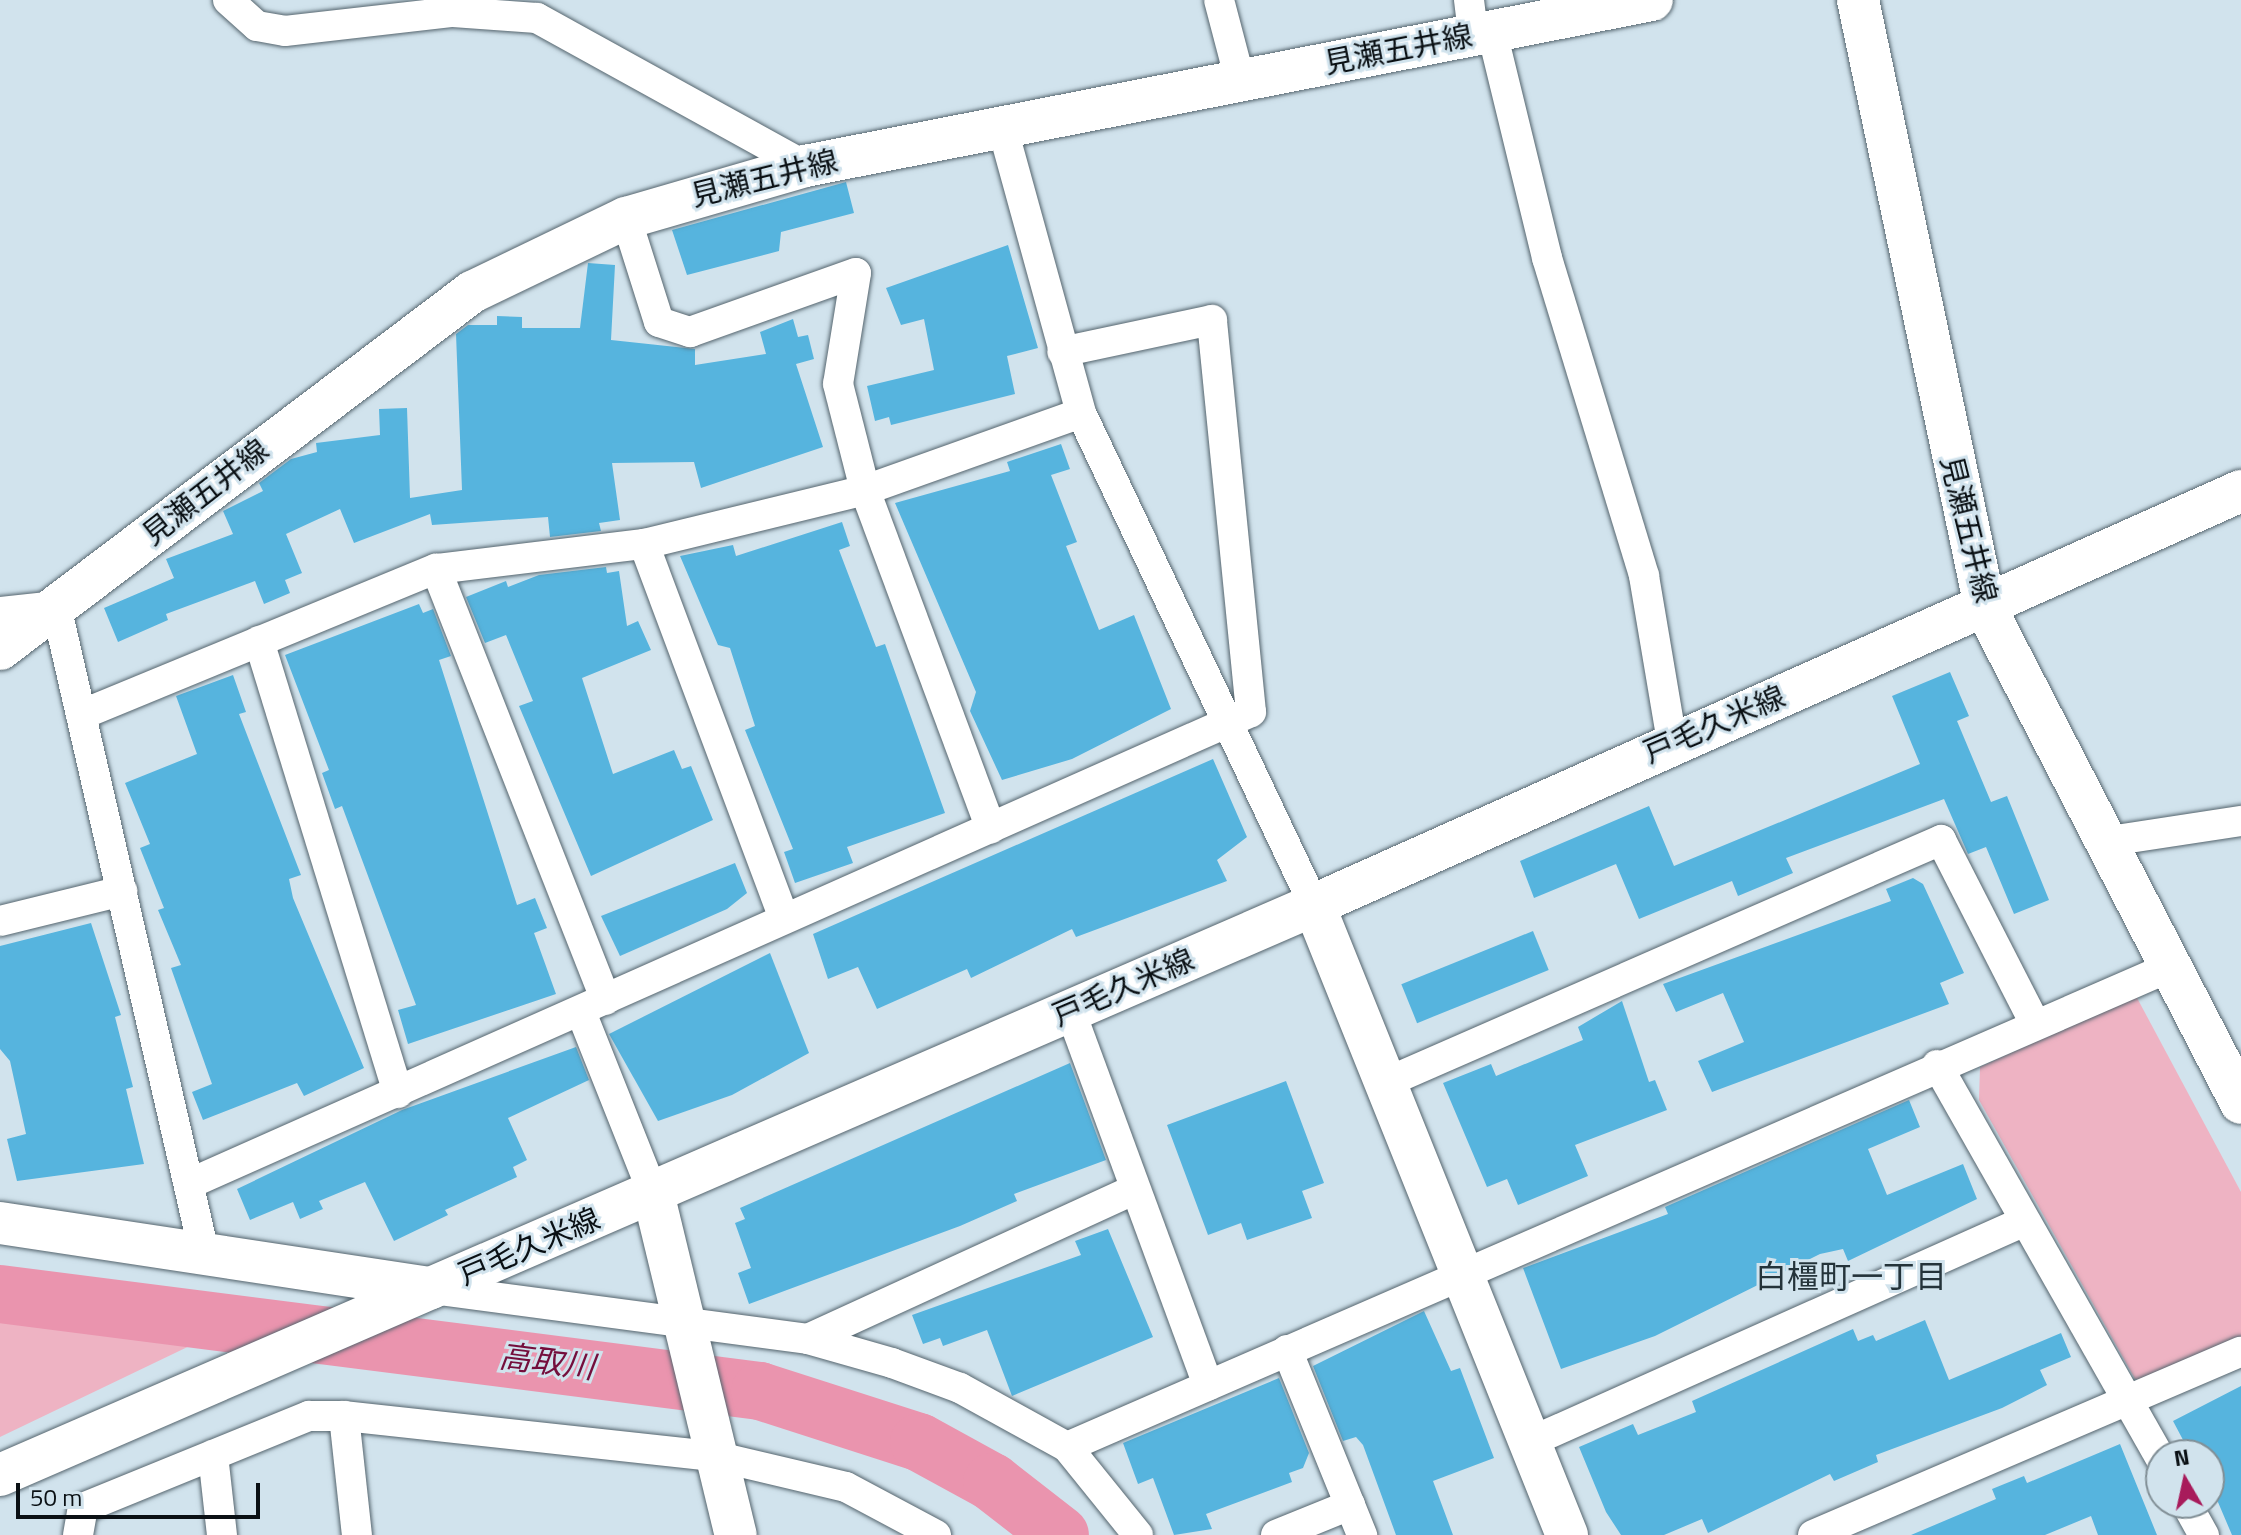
<!DOCTYPE html>
<meta charset="utf-8">
<style>
body{margin:0}
#map{position:relative;width:2241px;height:1535px;overflow:hidden;background:#d1e3ed;font-family:"Titillium Web","Noto Sans JP",sans-serif}
div>[style]{position:absolute}
.green>*{inset:0;background:#eeb3c3}
.river>*{height:58px;margin:-29px;padding:0 29px;transform-origin:29px;border-radius:29px;background:#ea94ae}
.building>*{inset:0;background:#56b4de;transform-origin:0 0}
.roads{filter:drop-shadow(0 0 2px #55656e) drop-shadow(0 0 2px #55656e)}
.street>*{height:30px;margin:-15px;padding:0 15px;transform-origin:15px;border-radius:15px;background:#fff}
.secondary>*{height:42px;margin:-21px;padding:0 21px;transform-origin:21px;border-radius:21px;background:#fff}
span{translate:-50% -50%;white-space:nowrap;text-align:center;line-height:1.15;-webkit-text-stroke:6px #d1e3ed;paint-order:stroke}
.street-label{font-size:30px;color:#0a1014}
.neighbourhood-label{font-size:32px;color:#24333a}
.water-label{font-size:32px;color:#740e3c;font-style:italic}
.north{position:absolute;left:2145px;top:1439px;width:80px;height:80px;box-sizing:border-box;background:#d1e3ed;border:2px solid #818f96;border-radius:50%;rotate:351deg;font-size:22px;font-weight:700;line-height:32px;text-align:center;color:#0a1014}
.north::after{content:'';display:block;margin:auto;width:28px;height:36px;background:#a81b5b;clip-path:polygon(50% 0,100% 100%,50% 72%,0 100%)}
.scale{position:absolute;left:16px;top:1483px;width:244px;height:36px;box-sizing:border-box;border:4px solid #0a1014;border-top:0;padding-left:10px;font-size:24px;line-height:28px;white-space:nowrap;color:#0a1014;-webkit-text-stroke:6px #d1e3ed;paint-order:stroke}
</style>
<div id="map">
<div class="green">
<div style="clip-path:polygon(2136px 996px,2241px 1192px,2241px 1341px,2156px 1380px,2135px 1379px,1979px 1100px,1980px 1067px)"></div>
<div style="clip-path:polygon(0 1310px,111px 1335px,200px 1341px,0 1437px)"></div>
</div>
<div class="river">
<div style="left:0;top:1294px;width:766px;rotate:7.27deg"></div>
<div style="left:760px;top:1391px;width:167px;rotate:17.8deg"></div>
<div style="left:919px;top:1442px;width:83px;rotate:28.7deg"></div>
<div style="left:992px;top:1482px;width:86px;rotate:37.9deg"></div>
</div>
<div class="building">
<div style="clip-path:polygon(846px 182px,854px 213px,781px 232px,779px 251px,687px 275px,672px 230px)"></div>
<div style="clip-path:polygon(1008px 245px,1038px 348px,1007px 356px,1015px 394px,891px 425px,889px 417px,875px 421px,867px 386px,934px 370px,924px 319px,901px 325px,886px 288px)"></div>
<div style="clip-path:polygon(588px 263px,615px 265px,611px 340px,695px 349px,695px 365px,766px 354px,760px 332px,793px 319px,798px 337px,808px 335px,814px 359px,796px 364px,823px 447px,701px 488px,694px 462px,612px 463px,620px 520px,599px 523px,601px 531px,550px 537px,548px 517px,432px 525px,430px 514px,354px 543px,340px 509px,286px 534px,302px 573px,285px 580px,290px 593px,264px 604px,255px 581px,166px 614px,168px 620px,118px 642px,104px 608px,174px 578px,166px 559px,233px 534px,223px 511px,263px 491px,259px 483px,291px 459px,317px 452px,316px 443px,380px 435px,379px 409px,407px 408px,410px 498px,462px 490px,456px 334px,468px 325px,497px 325px,497px 316px,522px 317px,522px 328px,580px 328px)"></div>
<div style="clip-path:polygon(1061px 444px,1070px 469px,1051px 475px,1077px 542px,1066px 546px,1099px 630px,1134px 615px,1171px 709px,1072px 759px,1002px 780px,970px 711px,976px 692px,895px 503px,1010px 471px,1007px 462px)"></div>
<div style="clip-path:polygon(842px 522px,850px 546px,839px 550px,876px 647px,885px 644px,945px 813px,847px 847px,853px 863px,795px 883px,784px 852px,793px 849px,745px 730px,755px 726px,730px 648px,718px 645px,680px 556px,733px 545px,736px 556px)"></div>
<div style="clip-path:polygon(606px 567px,607px 573px,619px 571px,627px 626px,638px 621px,651px 650px,582px 678px,613px 774px,674px 750px,682px 769px,691px 766px,713px 820px,591px 876px,519px 706px,533px 701px,506px 635px,485px 643px,466px 597px,506px 581px,508px 587px,539px 575px)"></div>
<div style="clip-path:polygon(419px 604px,423px 613px,433px 609px,451px 656px,439px 660px,517px 905px,535px 898px,547px 928px,534px 933px,556px 994px,408px 1044px,398px 1010px,416px 1005px,342px 806px,335px 809px,322px 773px,329px 770px,285px 655px)"></div>
<div style="clip-path:polygon(1950px 672px,1969px 716px,1957px 721px,1991px 802px,2007px 796px,2049px 900px,2014px 914px,1986px 847px,1968px 854px,1944px 799px,1786px 858px,1793px 873px,1738px 896px,1732px 881px,1639px 919px,1616px 864px,1534px 898px,1520px 861px,1649px 806px,1674px 866px,1920px 764px,1892px 696px)"></div>
<div style="clip-path:polygon(233px 675px,246px 712px,239px 714px,301px 875px,289px 879px,293px 898px,364px 1068px,304px 1096px,297px 1083px,203px 1120px,192px 1092px,212px 1084px,171px 968px,181px 965px,158px 910px,164px 908px,140px 848px,150px 844px,125px 783px,197px 754px,176px 696px)"></div>
<div style="clip-path:polygon(1213px 759px,1247px 837px,1217px 860px,1227px 881px,1076px 937px,1072px 929px,971px 978px,967px 969px,877px 1009px,858px 967px,828px 979px,813px 934px)"></div>
<div style="clip-path:polygon(735px 863px,747px 893px,727px 909px,620px 956px,601px 916px)"></div>
<div style="clip-path:polygon(1913px 878px,1923px 884px,1964px 973px,1940px 983px,1949px 1004px,1712px 1092px,1698px 1061px,1744px 1042px,1723px 993px,1676px 1012px,1663px 984px,1891px 901px,1886px 889px)"></div>
<div style="clip-path:polygon(91px 923px,121px 1015px,115px 1017px,133px 1087px,126px 1089px,144px 1164px,17px 1181px,7px 1139px,26px 1134px,10px 1061px,0 1049px,0 946px)"></div>
<div style="left:1533px;top:931px;width:42px;height:142px;rotate:68deg"></div>
<div style="clip-path:polygon(770px 953px,809px 1053px,732px 1095px,658px 1121px,609px 1034px)"></div>
<div style="clip-path:polygon(1622px 1001px,1649px 1082px,1655px 1080px,1667px 1110px,1575px 1145px,1588px 1176px,1518px 1205px,1507px 1179px,1487px 1187px,1443px 1083px,1491px 1064px,1496px 1076px,1583px 1040px,1578px 1027px)"></div>
<div style="clip-path:polygon(576px 1047px,589px 1080px,508px 1118px,527px 1160px,513px 1167px,517px 1177px,445px 1210px,448px 1215px,394px 1241px,365px 1182px,319px 1201px,323px 1209px,300px 1219px,293px 1202px,250px 1220px,237px 1189px,402px 1110px)"></div>
<div style="clip-path:polygon(1070px 1063px,1106px 1160px,1014px 1194px,1017px 1201px,960px 1226px,749px 1304px,738px 1273px,751px 1268px,735px 1223px,745px 1219px,740px 1208px)"></div>
<div style="clip-path:polygon(1286px 1081px,1324px 1183px,1302px 1191px,1312px 1218px,1247px 1240px,1241px 1223px,1208px 1235px,1167px 1125px)"></div>
<div style="clip-path:polygon(1909px 1100px,1920px 1127px,1868px 1149px,1887px 1195px,1963px 1164px,1977px 1199px,1848px 1261px,1843px 1249px,1820px 1254px,1655px 1336px,1561px 1369px,1523px 1268px,1668px 1214px,1665px 1207px)"></div>
<div style="clip-path:polygon(1108px 1229px,1153px 1337px,1012px 1396px,987px 1330px,943px 1346px,940px 1338px,923px 1344px,912px 1315px,1081px 1255px,1075px 1241px)"></div>
<div style="clip-path:polygon(1424px 1311px,1451px 1371px,1460px 1368px,1494px 1458px,1433px 1481px,1453px 1535px,1396px 1535px,1363px 1445px,1356px 1437px,1343px 1441px,1313px 1366px)"></div>
<div style="clip-path:polygon(1925px 1320px,1949px 1380px,2061px 1333px,2071px 1357px,2040px 1370px,2047px 1385px,2002px 1408px,1876px 1455px,1878px 1462px,1834px 1481px,1830px 1474px,1708px 1533px,1702px 1519px,1664px 1535px,1621px 1535px,1606px 1512px,1579px 1447px,1633px 1424px,1638px 1435px,1696px 1412px,1692px 1401px,1853px 1329px,1858px 1341px,1873px 1335px,1876px 1341px)"></div>
<div style="clip-path:polygon(1279px 1378px,1309px 1453px,1303px 1468px,1289px 1473px,1292px 1482px,1206px 1514px,1212px 1529px,1174px 1535px,1153px 1478px,1138px 1484px,1123px 1443px)"></div>
<div style="clip-path:polygon(2241px 1386px,2241px 1535px,2232px 1535px,2209px 1481px,2209px 1455px,2191px 1455px,2173px 1421px)"></div>
<div style="clip-path:polygon(2120px 1444px,2157px 1535px,2098px 1535px,2091px 1516px,2045px 1535px,1911px 1535px,1996px 1499px,1992px 1489px,2024px 1476px,2027px 1483px)"></div>
</div>
<div class="roads">
<div class="street">
<div style="left:228px;top:0;width:39px;rotate:42deg"></div>
<div style="left:257px;top:26px;width:28px;rotate:10deg"></div>
<div style="left:285px;top:31px;width:169px;rotate:-6.5deg"></div>
<div style="left:453px;top:12px;width:84px;rotate:4.1deg"></div>
<div style="left:537px;top:18px;width:306px;rotate:28.9deg"></div>
<div style="left:1219px;top:0;width:83px;rotate:75.3deg"></div>
<div style="left:1469px;top:0;width:35px;rotate:83deg"></div>
<div style="left:1492px;top:32px;width:233px;rotate:76.3deg"></div>
<div style="left:1547px;top:258px;width:332px;rotate:73deg"></div>
<div style="left:1644px;top:576px;width:168px;rotate:80.4deg"></div>
<div style="left:1002px;top:126px;width:298px;rotate:74.6deg"></div>
<div style="left:1081px;top:413px;width:544px;rotate:64.66deg"></div>
<div style="left:626px;top:218px;width:109px;rotate:72.4deg"></div>
<div style="left:659px;top:322px;width:33px;rotate:18deg"></div>
<div style="left:690px;top:332px;width:176px;rotate:-19.6deg"></div>
<div style="left:856px;top:273px;width:112px;rotate:99.2deg"></div>
<div style="left:838px;top:384px;width:109px;rotate:75.7deg"></div>
<div style="left:865px;top:490px;width:361px;rotate:69.6deg"></div>
<div style="left:644px;top:544px;width:399px;rotate:69.5deg"></div>
<div style="left:436px;top:569px;width:463px;rotate:68.5deg"></div>
<div style="left:0;top:612px;width:56px;rotate:-6.1deg"></div>
<div style="left:56px;top:606px;width:663px;rotate:77.1deg"></div>
<div style="left:259px;top:641px;width:473px;rotate:72.9deg"></div>
<div style="left:81px;top:715px;width:384px;rotate:-22.4deg"></div>
<div style="left:436px;top:569px;width:209px;rotate:-6.9deg"></div>
<div style="left:644px;top:544px;width:228px;rotate:-13.7deg"></div>
<div style="left:865px;top:490px;width:229px;rotate:-19.6deg"></div>
<div style="left:2103px;top:842px;width:140px;rotate:-8.7deg"></div>
<div style="left:0;top:921px;width:126px;rotate:-13.8deg"></div>
<div style="left:1070px;top:1010px;width:400px;rotate:69.8deg"></div>
<div style="left:581px;top:1012px;width:195px;rotate:68.3deg"></div>
<div style="left:1937px;top:1065px;width:453px;rotate:60.4deg"></div>
<div style="left:1385px;top:1083px;width:607px;rotate:-23.61deg"></div>
<div style="left:1941px;top:840px;width:204px;rotate:62.9deg"></div>
<div style="left:191px;top:1183px;width:1160px;rotate:-23.96deg"></div>
<div style="left:1251px;top:712px;width:394px;rotate:-95.7deg"></div>
<div style="left:1212px;top:320px;width:153px;rotate:168deg"></div>
<div style="left:433px;top:1289px;width:378px;rotate:7.6deg"></div>
<div style="left:808px;top:1339px;width:87px;rotate:15.9deg"></div>
<div style="left:892px;top:1363px;width:72px;rotate:20.2deg"></div>
<div style="left:960px;top:1388px;width:122px;rotate:28.9deg"></div>
<div style="left:1067px;top:1447px;width:113px;rotate:51.1deg"></div>
<div style="left:808px;top:1339px;width:358px;rotate:-24.6deg"></div>
<div style="left:1287px;top:1350px;width:200px;rotate:67.9deg"></div>
<div style="left:344px;top:1416px;width:120px;rotate:83.8deg"></div>
<div style="left:1530px;top:1442px;width:542px;rotate:-24.06deg"></div>
<div style="left:1067px;top:1447px;width:1198px;rotate:-23.51deg"></div>
<div style="left:213px;top:1455px;width:81px;rotate:83.6deg"></div>
<div style="left:2186px;top:1503px;width:37px;rotate:61deg"></div>
<div style="left:78px;top:1535px;width:27px;rotate:-80deg"></div>
<div style="left:83px;top:1508px;width:244px;rotate:-22.2deg"></div>
<div style="left:309px;top:1416px;width:35px"></div>
<div style="left:344px;top:1416px;width:377px;rotate:6.2deg"></div>
<div style="left:719px;top:1457px;width:130px;rotate:13.3deg"></div>
<div style="left:846px;top:1487px;width:102px;rotate:28.1deg"></div>
<div style="left:1276px;top:1535px;width:80px;rotate:-22.1deg"></div>
<div style="left:1813px;top:1535px;width:465px;rotate:-23.2deg"></div>
</div>
<div class="secondary">
<div style="left:1858px;top:0;width:620px;rotate:78.18deg"></div>
<div style="left:1985px;top:607px;width:558px;rotate:62.7deg"></div>
<div style="left:0;top:649px;width:592px;rotate:-37.1deg"></div>
<div style="left:472px;top:292px;width:171px;rotate:-25.7deg"></div>
<div style="left:626px;top:218px;width:186px;rotate:-16.2deg"></div>
<div style="left:805px;top:166px;width:863px;rotate:-11.09deg"></div>
<div style="left:1314px;top:905px;width:679px;rotate:68.12deg"></div>
<div style="left:653px;top:1193px;width:352px;rotate:76.4deg"></div>
<div style="left:0;top:1223px;width:436px;rotate:8.6deg"></div>
<div style="left:0;top:1475px;width:1432px;rotate:-23.45deg"></div>
<div style="left:1314px;top:905px;width:1015px;rotate:-24.07deg"></div>
</div>
</div>
<div class="street-label">
<span style="left:1398px;top:49px;rotate:-11deg">見瀬五井線</span>
<span style="left:764px;top:178px;rotate:-14deg">見瀬五井線</span>
<span style="left:205px;top:492px;rotate:-38deg">見瀬五井線</span>
<span style="left:1969px;top:529px;rotate:76deg">見瀬五井線</span>
<span style="left:1714px;top:724px;rotate:-23deg">戸毛久米線</span>
<span style="left:1123px;top:987px;rotate:-23deg">戸毛久米線</span>
<span style="left:529px;top:1246px;rotate:-23deg">戸毛久米線</span>
</div>
<div class="neighbourhood-label">
<span style="left:1851px;top:1276px">白橿町一丁目</span>
</div>
<div class="water-label">
<span style="left:547px;top:1361px;rotate:7deg">高取川</span>
</div>
<div class="north">N</div>
<div class="scale">50 m</div>
</div>
